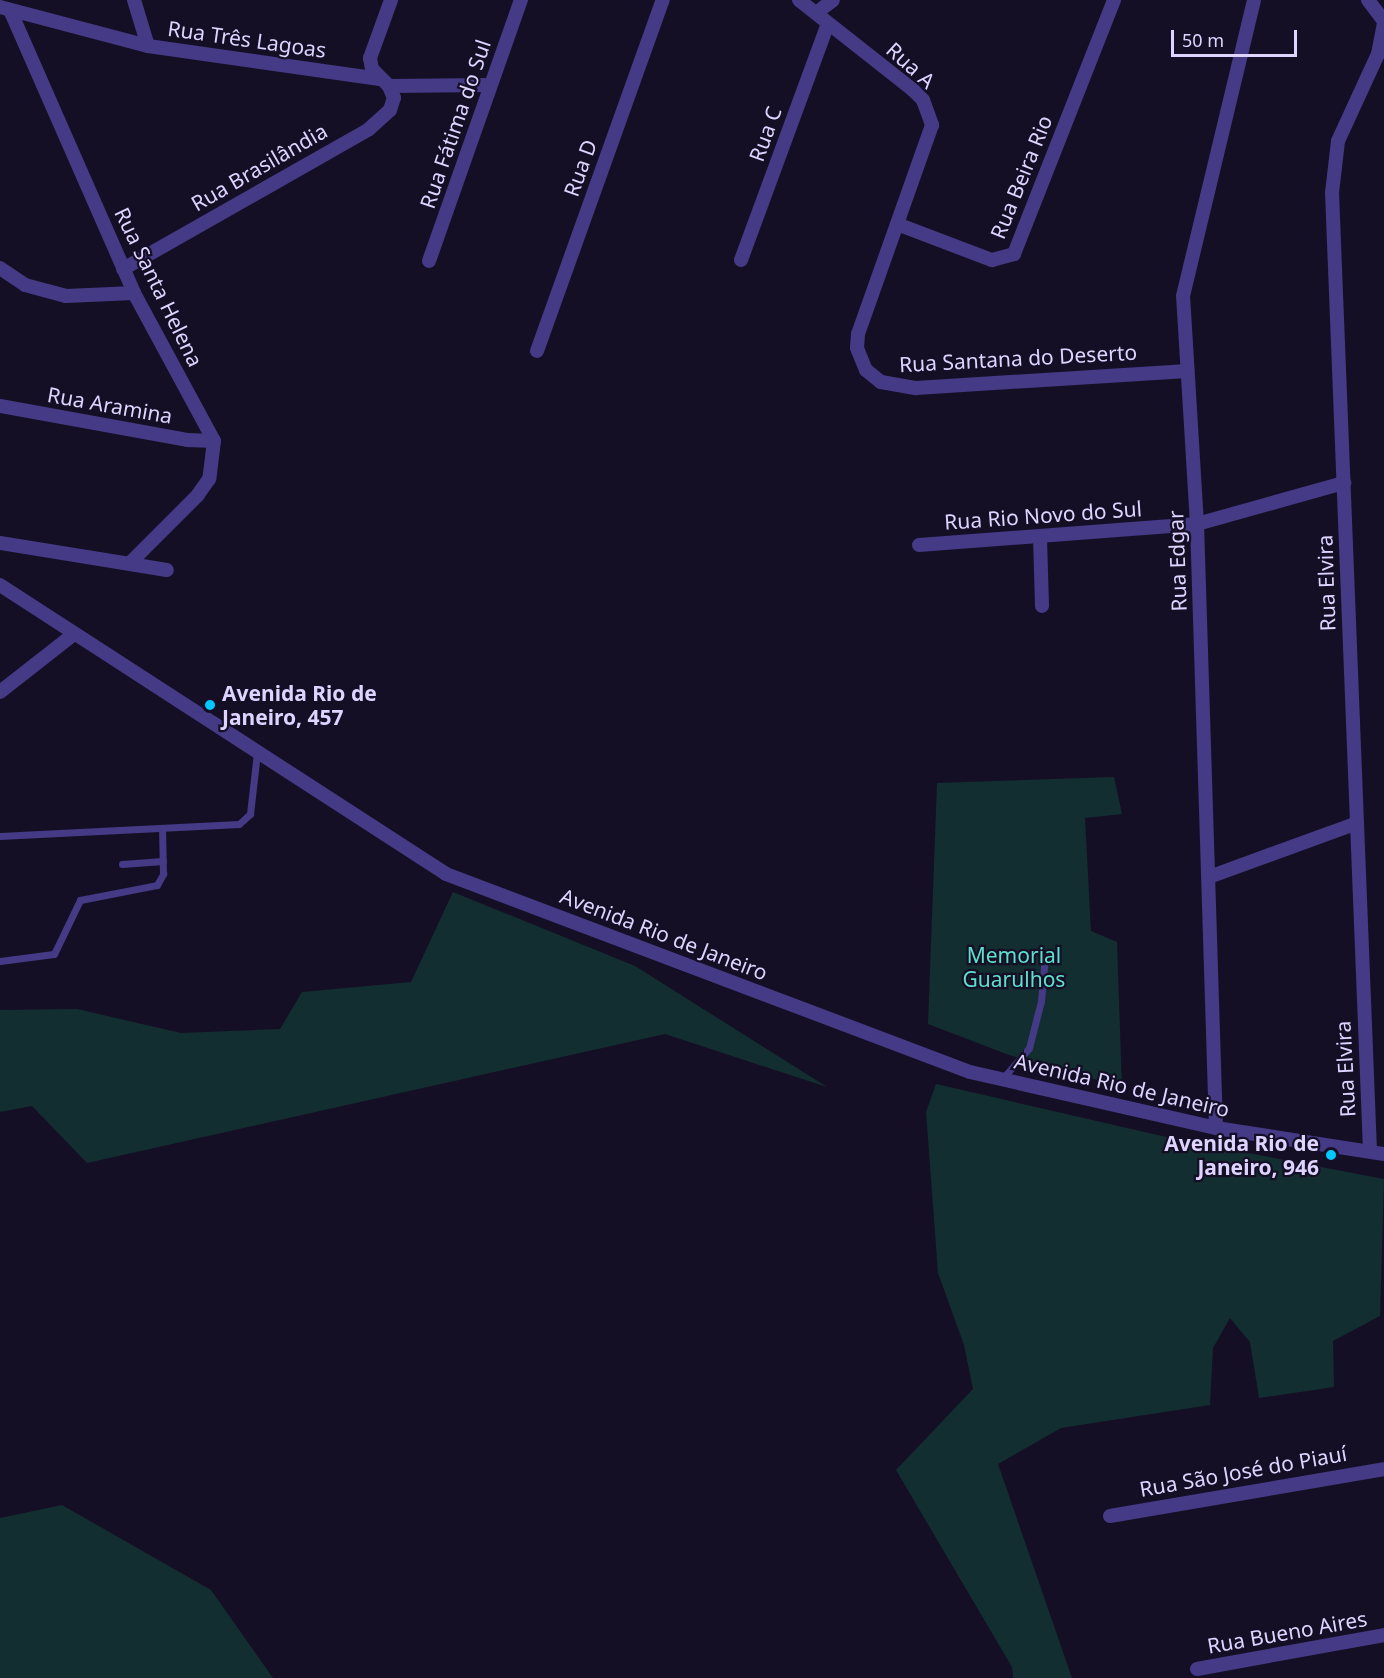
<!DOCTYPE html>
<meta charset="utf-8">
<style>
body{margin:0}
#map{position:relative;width:1384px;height:1678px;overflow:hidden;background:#150f26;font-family:"Noto Sans",sans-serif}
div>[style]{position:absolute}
.green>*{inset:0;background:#122e30}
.lane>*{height:7px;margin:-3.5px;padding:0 3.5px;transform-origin:3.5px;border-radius:3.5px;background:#453a85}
.street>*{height:14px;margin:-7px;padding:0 7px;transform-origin:7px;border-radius:7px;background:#453a85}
.dots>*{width:16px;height:16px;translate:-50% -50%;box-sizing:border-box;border:3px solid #150f26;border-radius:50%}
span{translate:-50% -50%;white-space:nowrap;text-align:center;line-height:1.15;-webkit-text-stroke:4.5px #150f26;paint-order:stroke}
.street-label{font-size:21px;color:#ded4ff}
.poi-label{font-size:21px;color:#ded4ff;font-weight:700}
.left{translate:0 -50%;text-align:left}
.right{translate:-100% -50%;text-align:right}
.park-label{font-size:21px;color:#5ee0cf}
.scale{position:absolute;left:1171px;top:30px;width:126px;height:27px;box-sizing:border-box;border:3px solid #ded4ff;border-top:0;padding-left:8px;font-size:18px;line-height:21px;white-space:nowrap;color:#ded4ff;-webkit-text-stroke:4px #150f26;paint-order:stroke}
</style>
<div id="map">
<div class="green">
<div style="clip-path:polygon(1114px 777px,1122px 814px,1085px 818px,1091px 931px,1117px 942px,1122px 1087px,1009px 1055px,928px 1024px,937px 783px)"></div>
<div style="clip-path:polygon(453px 892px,635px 966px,827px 1087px,665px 1034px,87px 1163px,32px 1106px,0 1112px,0 1010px,77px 1009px,181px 1033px,280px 1029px,302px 992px,411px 982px)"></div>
<div style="clip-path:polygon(936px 1084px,1175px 1139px,1384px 1179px,1380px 1316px,1333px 1341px,1334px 1387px,1259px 1398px,1250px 1342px,1230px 1318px,1213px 1348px,1210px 1405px,1061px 1428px,998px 1464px,1072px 1678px,1013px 1678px,1012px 1667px,896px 1470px,973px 1389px,964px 1345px,938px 1273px,926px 1112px)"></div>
<div style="clip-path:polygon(62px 1505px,211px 1590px,273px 1678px,0 1678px,0 1518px)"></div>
</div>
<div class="lane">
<div style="left:0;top:836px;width:239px;rotate:-2.9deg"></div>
<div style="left:239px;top:824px;width:15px;rotate:-42deg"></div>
<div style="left:250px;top:814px;width:61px;rotate:-83.5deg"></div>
<div style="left:122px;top:864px;width:41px;rotate:-4.2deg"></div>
<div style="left:0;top:961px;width:54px;rotate:-7.4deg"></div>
<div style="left:54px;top:954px;width:60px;rotate:-64.3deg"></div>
<div style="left:80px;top:900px;width:78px;rotate:-11deg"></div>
<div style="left:157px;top:885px;width:13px;rotate:-61deg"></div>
<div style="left:163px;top:874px;width:46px;rotate:-91.2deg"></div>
<div style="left:1002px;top:1079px;width:41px;rotate:-48.9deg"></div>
<div style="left:1029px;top:1048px;width:49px;rotate:-75.7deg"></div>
<div style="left:1041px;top:1001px;width:45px;rotate:-84.9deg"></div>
</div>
<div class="street">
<div style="left:134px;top:0;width:48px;rotate:73.1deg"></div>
<div style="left:391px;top:0;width:62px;rotate:109.9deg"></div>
<div style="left:370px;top:58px;width:11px;rotate:80deg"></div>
<div style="left:372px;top:69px;width:24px;rotate:45deg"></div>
<div style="left:389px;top:86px;width:101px;rotate:-0.6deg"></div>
<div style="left:799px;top:0;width:145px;rotate:38.3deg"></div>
<div style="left:913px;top:90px;width:14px;rotate:45deg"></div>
<div style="left:923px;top:100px;width:27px;rotate:70deg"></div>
<div style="left:932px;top:125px;width:222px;rotate:109.5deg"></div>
<div style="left:858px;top:334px;width:14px;rotate:94deg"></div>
<div style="left:857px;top:348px;width:24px;rotate:68deg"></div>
<div style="left:866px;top:370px;width:19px;rotate:39deg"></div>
<div style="left:881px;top:382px;width:36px;rotate:10deg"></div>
<div style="left:916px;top:388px;width:272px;rotate:-3.6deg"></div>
<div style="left:1368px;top:0;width:26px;rotate:53deg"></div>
<div style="left:0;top:7px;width:153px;rotate:14.8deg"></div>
<div style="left:148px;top:46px;width:234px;rotate:8.1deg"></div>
<div style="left:10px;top:10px;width:309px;rotate:66.3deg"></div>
<div style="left:134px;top:293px;width:168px;rotate:61.6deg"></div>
<div style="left:214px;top:441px;width:38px;rotate:97deg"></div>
<div style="left:209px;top:479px;width:19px;rotate:125deg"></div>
<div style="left:198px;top:495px;width:95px;rotate:135deg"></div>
<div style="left:816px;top:13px;width:21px;rotate:-37deg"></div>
<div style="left:897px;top:224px;width:102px;rotate:20.8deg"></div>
<div style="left:992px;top:260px;width:23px;rotate:-15deg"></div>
<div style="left:1014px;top:254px;width:273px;rotate:-68.5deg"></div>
<div style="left:741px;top:260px;width:252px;rotate:-69.8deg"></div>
<div style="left:429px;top:261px;width:277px;rotate:-70.6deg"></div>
<div style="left:0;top:268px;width:30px;rotate:34deg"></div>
<div style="left:25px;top:285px;width:42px;rotate:15deg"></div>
<div style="left:66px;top:296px;width:68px;rotate:-2.5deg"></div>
<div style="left:123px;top:269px;width:283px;rotate:-29.6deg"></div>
<div style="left:369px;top:129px;width:28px;rotate:-42deg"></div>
<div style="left:390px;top:110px;width:13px;rotate:-72deg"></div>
<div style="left:394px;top:98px;width:13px;rotate:-113deg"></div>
<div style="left:537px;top:351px;width:373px;rotate:-70.3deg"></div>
<div style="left:0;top:406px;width:190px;rotate:10.3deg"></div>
<div style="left:187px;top:440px;width:27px;rotate:2deg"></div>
<div style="left:1040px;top:538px;width:68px;rotate:88.3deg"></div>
<div style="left:0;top:543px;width:169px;rotate:9.2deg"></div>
<div style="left:919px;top:545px;width:279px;rotate:-4.3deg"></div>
<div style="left:1197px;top:524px;width:153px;rotate:-15.6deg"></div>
<div style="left:0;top:585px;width:531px;rotate:32.94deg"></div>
<div style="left:446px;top:874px;width:560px;rotate:20.7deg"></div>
<div style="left:970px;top:1072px;width:252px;rotate:12.8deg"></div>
<div style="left:1216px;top:1128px;width:170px;rotate:8.8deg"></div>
<div style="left:0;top:692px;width:94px;rotate:-38.1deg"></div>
<div style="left:1209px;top:877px;width:155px;rotate:-20deg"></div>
<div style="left:1216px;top:1128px;width:604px;rotate:-91.8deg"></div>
<div style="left:1197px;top:524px;width:228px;rotate:-93.5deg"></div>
<div style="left:1183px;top:296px;width:304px;rotate:-76.5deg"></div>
<div style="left:1370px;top:1151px;width:959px;rotate:-92.27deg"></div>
<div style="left:1332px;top:193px;width:52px;rotate:-83.4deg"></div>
<div style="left:1338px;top:141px;width:96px;rotate:-65.3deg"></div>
<div style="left:1378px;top:54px;width:32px;rotate:-79deg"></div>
<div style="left:1110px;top:1516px;width:278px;rotate:-9.7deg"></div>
<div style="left:1197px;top:1669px;width:190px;rotate:-10.3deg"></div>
</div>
<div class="dots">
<div style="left:210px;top:705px;background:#00c8ff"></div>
<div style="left:1331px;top:1155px;background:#00c8ff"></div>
</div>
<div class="street-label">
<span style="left:247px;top:39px;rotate:8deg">Rua Três Lagoas</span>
<span style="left:911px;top:65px;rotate:42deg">Rua A</span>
<span style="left:455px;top:124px;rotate:-71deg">Rua Fátima do Sul</span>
<span style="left:765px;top:134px;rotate:-70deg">Rua C</span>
<span style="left:259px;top:167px;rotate:-30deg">Rua Brasilândia</span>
<span style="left:580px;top:168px;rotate:-70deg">Rua D</span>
<span style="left:1021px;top:177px;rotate:-68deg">Rua Beira Rio</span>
<span style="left:159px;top:287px;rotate:64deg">Rua Santa Helena</span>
<span style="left:1018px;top:358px;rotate:-3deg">Rua Santana do Deserto</span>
<span style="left:110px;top:405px;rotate:10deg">Rua Aramina</span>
<span style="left:1043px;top:515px;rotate:-4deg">Rua Rio Novo do Sul</span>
<span style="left:1177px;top:561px;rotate:-92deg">Rua Edgar</span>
<span style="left:1326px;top:583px;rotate:-92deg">Rua Elvira</span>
<span style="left:664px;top:934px;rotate:21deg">Avenida Rio de Janeiro</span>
<span style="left:1345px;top:1069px;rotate:-93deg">Rua Elvira</span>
<span style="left:1122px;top:1085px;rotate:13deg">Avenida Rio de Janeiro</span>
<span style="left:1243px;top:1471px;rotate:-10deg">Rua São José do Piauí</span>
<span style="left:1287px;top:1632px;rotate:-10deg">Rua Bueno Aires</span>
</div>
<div class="poi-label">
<span class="left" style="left:222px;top:705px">Avenida Rio de<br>Janeiro, 457</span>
<span class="right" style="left:1319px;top:1155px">Avenida Rio de<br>Janeiro, 946</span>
</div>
<div class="park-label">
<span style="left:1014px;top:967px">Memorial<br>Guarulhos</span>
</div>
<div class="scale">50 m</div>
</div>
